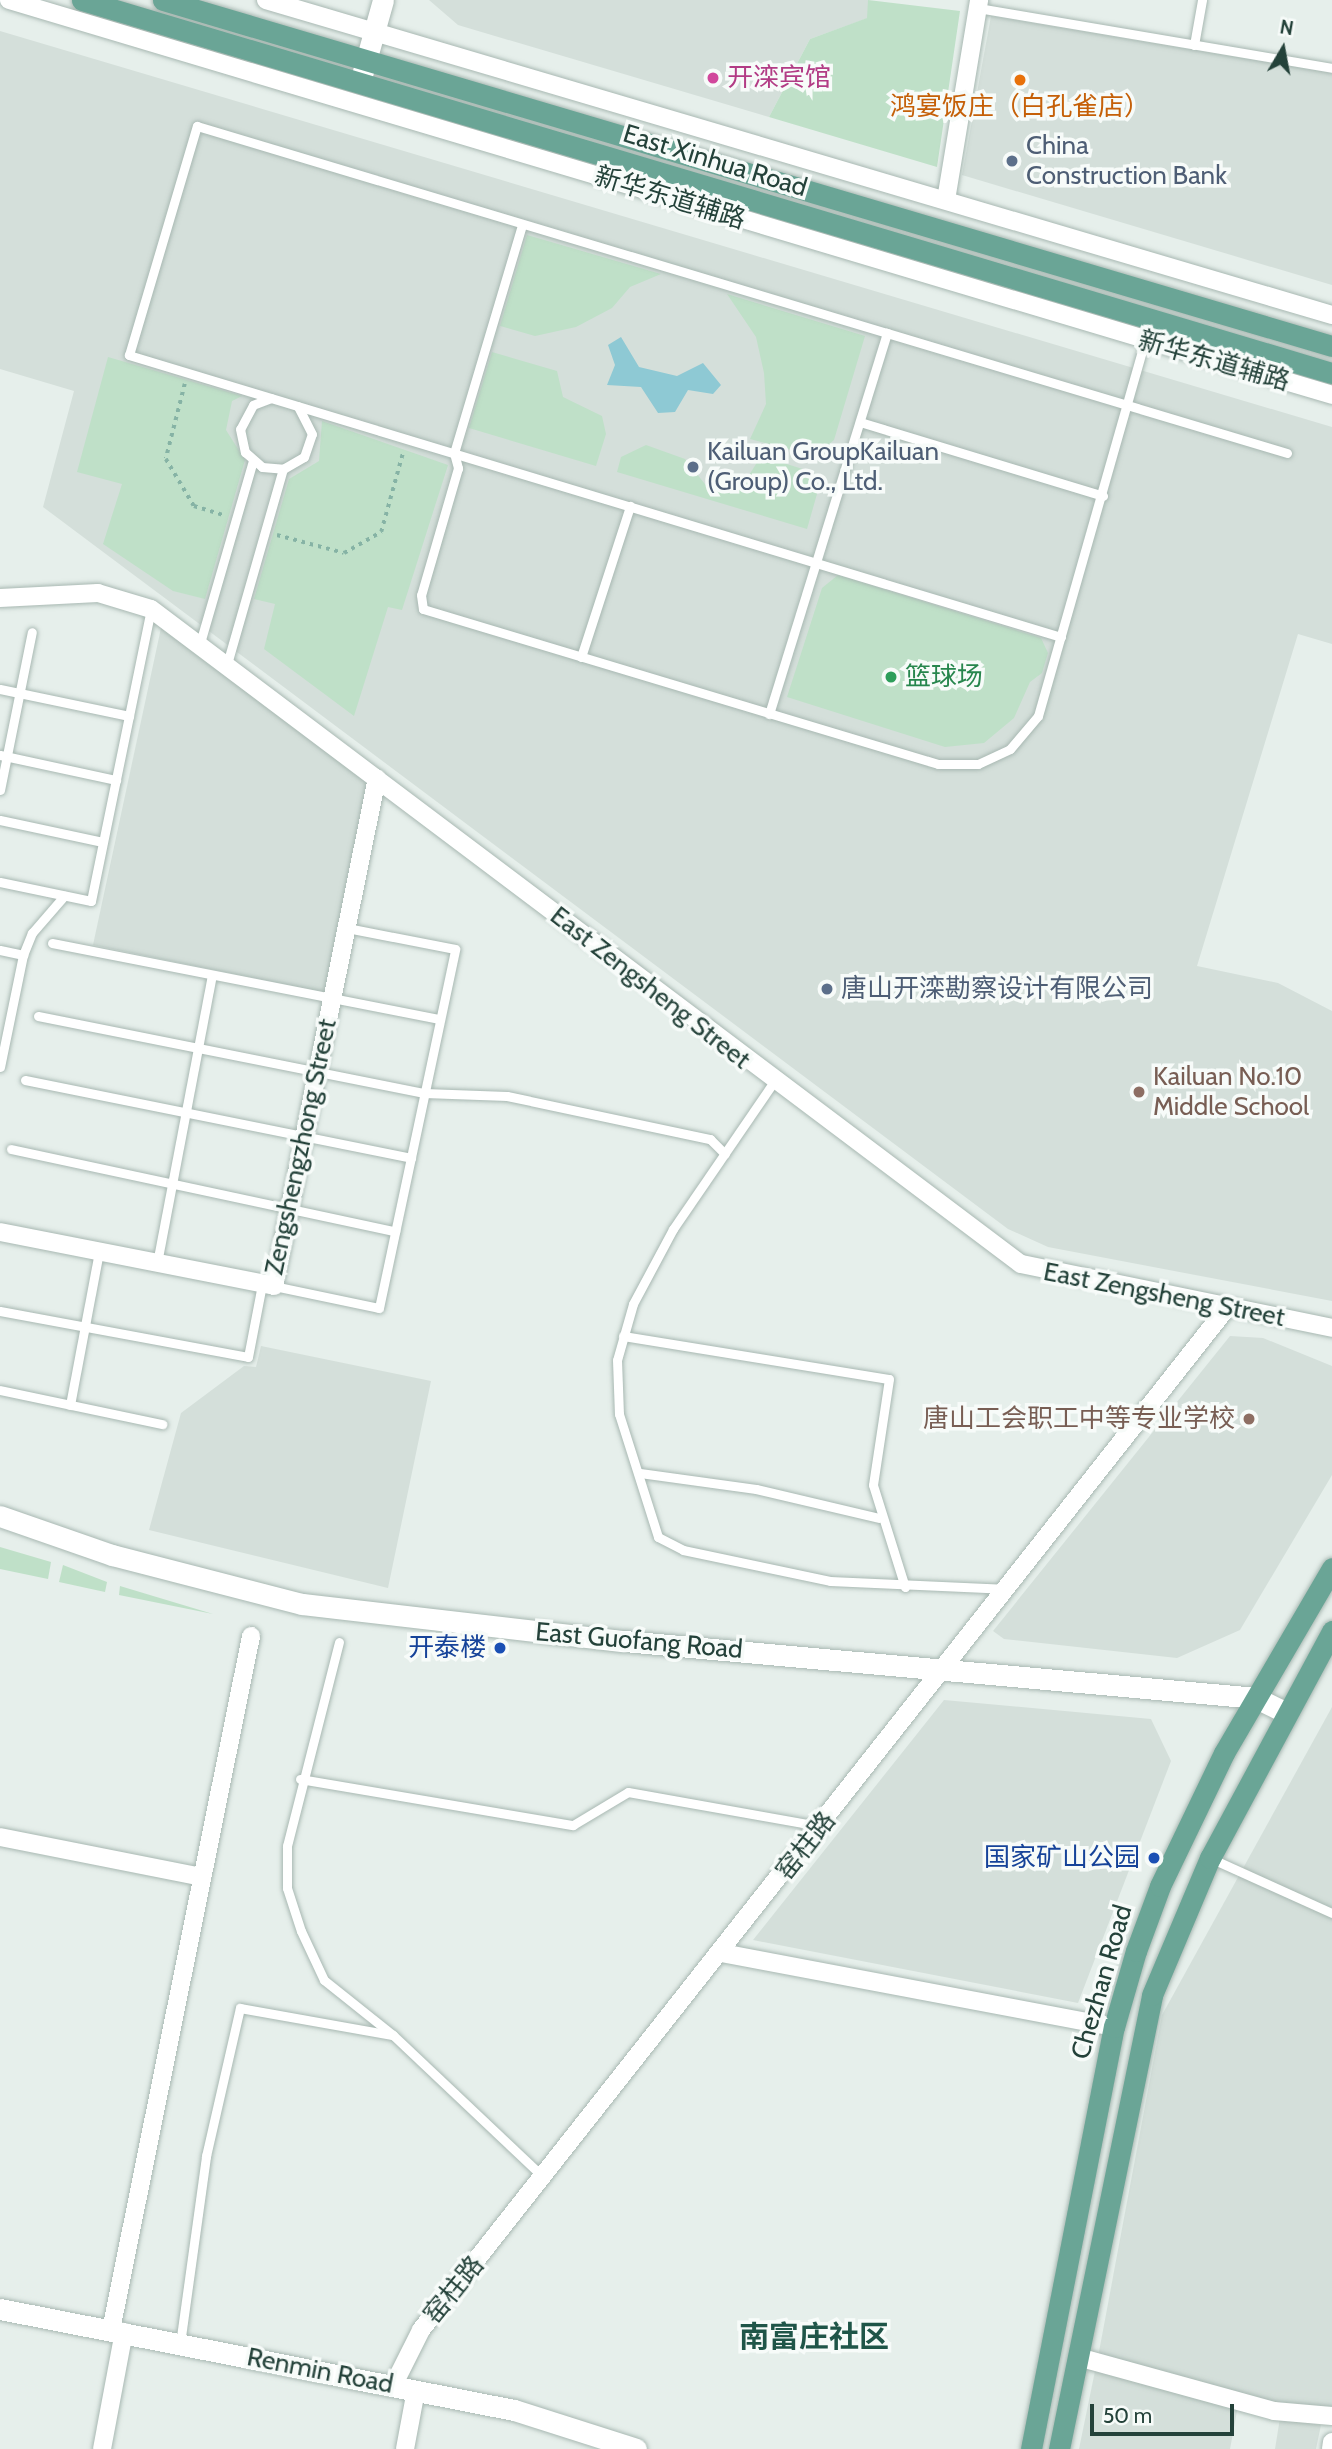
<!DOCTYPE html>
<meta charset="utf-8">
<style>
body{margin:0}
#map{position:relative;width:1332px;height:2449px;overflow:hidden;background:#e6efeb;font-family:Cabin,"Noto Sans SC",sans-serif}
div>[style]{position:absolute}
.built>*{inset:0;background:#d4dfda}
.green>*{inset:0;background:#bfe0c8}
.water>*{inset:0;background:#8ec9d4}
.path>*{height:3.5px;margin-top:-1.75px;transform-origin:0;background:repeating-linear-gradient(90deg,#86b3a5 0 3.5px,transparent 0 8.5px)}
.roads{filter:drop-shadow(0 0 2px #a8b8b2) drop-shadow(0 0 2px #a8b8b2)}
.lane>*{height:9px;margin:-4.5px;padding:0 4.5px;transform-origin:4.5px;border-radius:4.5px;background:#fff}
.street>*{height:18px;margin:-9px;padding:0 9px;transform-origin:9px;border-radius:9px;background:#fff}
.secondary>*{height:21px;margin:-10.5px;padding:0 10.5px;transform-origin:10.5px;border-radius:10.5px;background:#fff}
.primary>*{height:21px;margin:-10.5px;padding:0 10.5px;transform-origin:10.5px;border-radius:10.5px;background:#6aa596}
.dots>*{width:19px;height:19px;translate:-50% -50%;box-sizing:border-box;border:4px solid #f7fbf9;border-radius:50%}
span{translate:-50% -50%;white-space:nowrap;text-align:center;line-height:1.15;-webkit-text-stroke:7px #f7fbf9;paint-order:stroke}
.hotel-label{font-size:26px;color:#b23c85}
.left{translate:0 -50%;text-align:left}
.food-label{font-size:26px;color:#c56008}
.service-label{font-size:26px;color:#4e5e75}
.street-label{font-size:26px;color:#24423a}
.leisure-label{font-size:26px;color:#27864d}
.education-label{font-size:26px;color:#785e54}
.right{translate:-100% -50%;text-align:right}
.transit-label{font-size:26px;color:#164399}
.quarter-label{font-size:30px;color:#1f5548;font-weight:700}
.north{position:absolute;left:1248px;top:14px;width:70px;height:70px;-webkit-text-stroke:5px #f7fbf9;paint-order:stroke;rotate:10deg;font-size:19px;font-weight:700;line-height:28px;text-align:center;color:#24423a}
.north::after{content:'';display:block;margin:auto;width:24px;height:32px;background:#24423a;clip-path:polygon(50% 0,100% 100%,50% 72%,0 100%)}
.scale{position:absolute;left:1090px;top:2404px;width:144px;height:32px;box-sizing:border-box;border:4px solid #24423a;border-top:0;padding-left:9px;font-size:21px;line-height:24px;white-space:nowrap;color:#24423a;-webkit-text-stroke:5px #f7fbf9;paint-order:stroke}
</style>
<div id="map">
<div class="built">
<div style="clip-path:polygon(429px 0,868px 0,868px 18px,810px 39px,769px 117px,458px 25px)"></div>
<div style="clip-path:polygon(991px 16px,1332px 73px,1332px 285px,962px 175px)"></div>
<div style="clip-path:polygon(0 31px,1332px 427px,1332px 644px,1298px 634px,1197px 966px,1278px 983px,1332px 1011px,1332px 1301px,1048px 1247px,1008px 1229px,43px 507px,74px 391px,0 369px)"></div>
<div style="clip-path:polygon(161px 628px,370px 785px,327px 993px,93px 945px)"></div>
<div style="clip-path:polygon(1230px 1336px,1263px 1338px,1332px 1366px,1332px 1475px,1240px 1630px,1177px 1658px,1004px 1639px,993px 1631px)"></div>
<div style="clip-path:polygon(261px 1346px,431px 1381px,388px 1588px,149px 1530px,181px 1413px,244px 1366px,256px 1367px)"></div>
<div style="clip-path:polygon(944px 1700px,1151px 1719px,1171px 1761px,1078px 2003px,753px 1940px)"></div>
<div style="clip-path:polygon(1332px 1707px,1332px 2410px,1323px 2415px,1098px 2357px,1162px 2015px)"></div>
<div style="clip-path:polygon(1096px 2366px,1238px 2406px,1230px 2449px,1079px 2449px)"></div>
<div style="clip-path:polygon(1280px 2418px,1321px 2425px,1316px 2449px,1275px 2449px)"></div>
</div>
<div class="green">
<div style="clip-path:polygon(868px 0,960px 11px,937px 167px,769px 117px,810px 39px,867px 18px)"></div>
<div style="clip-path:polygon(527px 235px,661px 274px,630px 287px,612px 308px,576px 327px,535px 336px,500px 326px)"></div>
<div style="clip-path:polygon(727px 294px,865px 336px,834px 440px,815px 456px,750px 439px,766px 404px,764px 373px,756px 337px)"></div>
<div style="clip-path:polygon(492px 352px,557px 371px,563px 397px,602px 416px,606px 434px,596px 466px,469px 428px)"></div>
<div style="clip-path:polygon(108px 357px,242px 396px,232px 401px,226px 430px,245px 460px,205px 599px,173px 591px,103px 544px,122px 484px,77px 472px)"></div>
<div style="clip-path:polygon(322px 421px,448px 465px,402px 610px,388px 607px,354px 716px,264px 649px,275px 604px,254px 599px,289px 479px,319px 461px)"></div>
<div style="clip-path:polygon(646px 445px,685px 459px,712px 493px,741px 488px,761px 456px,809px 471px,817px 494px,807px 529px,617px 472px,621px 457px)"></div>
<div style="clip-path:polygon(838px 575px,1041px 638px,1048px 653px,1042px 673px,1030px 682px,1014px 718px,984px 743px,945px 747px,787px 697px,822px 588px)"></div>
<div style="clip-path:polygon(0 1547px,51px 1562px,48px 1579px,0 1569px)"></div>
<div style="clip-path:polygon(63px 1565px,107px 1582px,105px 1592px,59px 1582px)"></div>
<div style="clip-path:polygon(120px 1586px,213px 1614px,119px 1595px)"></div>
</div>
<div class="water">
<div style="clip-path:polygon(621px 337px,639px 367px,677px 376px,703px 363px,721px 385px,713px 394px,688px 390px,675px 412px,658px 413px,641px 387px,607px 385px,615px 365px,608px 345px)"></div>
</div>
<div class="path">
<div style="left:185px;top:384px;width:77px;rotate:104.2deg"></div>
<div style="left:166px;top:459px;width:55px;rotate:59.2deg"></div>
<div style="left:194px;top:506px;width:31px;rotate:17deg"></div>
<div style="left:277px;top:535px;width:69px;rotate:15deg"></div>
<div style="left:344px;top:553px;width:43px;rotate:-29.6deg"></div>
<div style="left:381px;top:532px;width:83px;rotate:-74.6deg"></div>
</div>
<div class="roads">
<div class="lane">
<div style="left:978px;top:8px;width:359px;rotate:9.6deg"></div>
<div style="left:1194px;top:45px;width:46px;rotate:-79.9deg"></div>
<div style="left:522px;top:225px;width:238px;rotate:106.6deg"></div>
<div style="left:454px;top:453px;width:16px;rotate:75deg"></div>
<div style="left:458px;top:468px;width:132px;rotate:106.2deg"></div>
<div style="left:421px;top:595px;width:14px;rotate:82deg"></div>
<div style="left:423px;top:609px;width:538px;rotate:16.75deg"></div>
<div style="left:938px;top:764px;width:40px"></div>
<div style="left:978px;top:764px;width:35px;rotate:-25deg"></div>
<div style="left:1010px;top:749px;width:43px;rotate:-49.7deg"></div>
<div style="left:1038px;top:716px;width:390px;rotate:-74.1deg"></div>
<div style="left:271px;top:398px;width:19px;rotate:159deg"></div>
<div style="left:253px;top:405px;width:27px;rotate:118deg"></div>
<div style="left:240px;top:429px;width:24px;rotate:78deg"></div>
<div style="left:245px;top:452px;width:23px;rotate:41deg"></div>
<div style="left:262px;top:467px;width:21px;rotate:5deg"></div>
<div style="left:283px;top:469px;width:24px;rotate:-30deg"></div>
<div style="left:304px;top:457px;width:24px;rotate:-71deg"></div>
<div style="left:312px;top:434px;width:31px;rotate:-117deg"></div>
<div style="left:860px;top:422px;width:254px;rotate:16.9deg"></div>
<div style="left:1061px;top:637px;width:974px;rotate:-163.17deg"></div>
<div style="left:129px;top:355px;width:239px;rotate:-73.5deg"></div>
<div style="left:197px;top:126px;width:1138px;rotate:16.7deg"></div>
<div style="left:200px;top:643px;width:190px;rotate:-73.8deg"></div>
<div style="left:581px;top:657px;width:159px;rotate:-72deg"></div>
<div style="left:227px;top:664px;width:203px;rotate:-74deg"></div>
<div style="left:0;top:689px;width:132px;rotate:11.8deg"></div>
<div style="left:769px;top:714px;width:399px;rotate:-72.8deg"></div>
<div style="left:0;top:755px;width:119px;rotate:12.2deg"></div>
<div style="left:0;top:790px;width:161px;rotate:-78.6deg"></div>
<div style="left:0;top:820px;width:105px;rotate:12.1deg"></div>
<div style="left:0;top:882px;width:93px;rotate:11.8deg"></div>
<div style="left:91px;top:901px;width:298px;rotate:-78.4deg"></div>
<div style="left:52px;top:943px;width:395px;rotate:11.1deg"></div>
<div style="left:0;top:950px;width:24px;rotate:12deg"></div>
<div style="left:38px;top:1016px;width:394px;rotate:11.3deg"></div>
<div style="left:424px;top:1093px;width:83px;rotate:2.1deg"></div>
<div style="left:507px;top:1096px;width:208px;rotate:12deg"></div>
<div style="left:710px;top:1139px;width:21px;rotate:45deg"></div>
<div style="left:0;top:1067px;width:114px;rotate:-78.4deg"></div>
<div style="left:23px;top:955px;width:24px;rotate:-68deg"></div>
<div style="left:32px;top:933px;width:49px;rotate:-49.1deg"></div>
<div style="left:25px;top:1080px;width:394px;rotate:11.4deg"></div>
<div style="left:773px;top:1083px;width:177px;rotate:124.4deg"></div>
<div style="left:673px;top:1229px;width:85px;rotate:118.1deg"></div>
<div style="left:633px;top:1304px;width:58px;rotate:105.9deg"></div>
<div style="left:617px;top:1360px;width:54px;rotate:87.9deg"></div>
<div style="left:619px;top:1414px;width:129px;rotate:72.4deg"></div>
<div style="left:658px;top:1537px;width:28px;rotate:27deg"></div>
<div style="left:683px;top:1550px;width:150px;rotate:11.9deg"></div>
<div style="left:830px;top:1581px;width:173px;rotate:2.6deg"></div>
<div style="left:11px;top:1149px;width:393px;rotate:12.1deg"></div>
<div style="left:157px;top:1263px;width:293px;rotate:-79.2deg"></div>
<div style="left:274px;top:1286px;width:107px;rotate:11.8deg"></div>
<div style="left:379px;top:1308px;width:367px;rotate:-78deg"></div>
<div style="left:455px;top:949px;width:110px;rotate:-169deg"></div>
<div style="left:0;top:1311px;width:252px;rotate:10.5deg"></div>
<div style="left:248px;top:1357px;width:74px;rotate:-79.1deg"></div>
<div style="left:623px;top:1336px;width:269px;rotate:9.2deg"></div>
<div style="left:889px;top:1379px;width:107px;rotate:98.6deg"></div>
<div style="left:873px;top:1485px;width:107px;rotate:72.6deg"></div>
<div style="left:0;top:1390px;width:166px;rotate:11.9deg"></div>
<div style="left:70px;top:1405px;width:156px;rotate:-79.3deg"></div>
<div style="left:640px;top:1473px;width:117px;rotate:7.9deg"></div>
<div style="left:756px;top:1489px;width:126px;rotate:13.3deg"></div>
<div style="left:339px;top:1642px;width:211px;rotate:104.3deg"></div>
<div style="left:287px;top:1846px;width:42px;rotate:90deg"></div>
<div style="left:287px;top:1888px;width:45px;rotate:72deg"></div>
<div style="left:301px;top:1931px;width:54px;rotate:64.9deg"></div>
<div style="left:324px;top:1980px;width:88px;rotate:38.6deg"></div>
<div style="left:393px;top:2035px;width:208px;rotate:43.4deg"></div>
<div style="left:300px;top:1779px;width:277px;rotate:9.6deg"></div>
<div style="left:573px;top:1825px;width:64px;rotate:-31deg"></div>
<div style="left:628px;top:1792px;width:194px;rotate:10.1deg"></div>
<div style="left:1210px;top:1858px;width:134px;rotate:24.3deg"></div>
<div style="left:180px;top:2344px;width:190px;rotate:-82.1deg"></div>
<div style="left:206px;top:2156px;width:152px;rotate:-77.1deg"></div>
<div style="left:240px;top:2008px;width:153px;rotate:10.1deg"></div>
</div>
<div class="street">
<div style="left:9px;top:0;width:1381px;rotate:16.62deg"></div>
<div style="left:266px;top:0;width:1112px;rotate:16.46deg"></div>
<div style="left:946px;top:200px;width:203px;rotate:-80.6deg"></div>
<div style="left:0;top:598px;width:98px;rotate:-2.9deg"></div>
<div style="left:98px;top:593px;width:55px;rotate:16.8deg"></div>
<div style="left:151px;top:609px;width:1089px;rotate:36.98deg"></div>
<div style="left:1021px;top:1264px;width:318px;rotate:11.6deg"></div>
<div style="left:0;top:1232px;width:279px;rotate:11.1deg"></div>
<div style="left:274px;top:1286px;width:518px;rotate:-78.54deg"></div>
<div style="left:0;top:1837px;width:206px;rotate:11.2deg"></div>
<div style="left:722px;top:1953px;width:399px;rotate:10.7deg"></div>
<div style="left:111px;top:2330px;width:708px;rotate:-78.59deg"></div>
<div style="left:1078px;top:2357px;width:203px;rotate:15.4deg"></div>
<div style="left:1274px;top:2411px;width:58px;rotate:4.9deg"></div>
<div style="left:393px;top:2386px;width:63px;rotate:-63.4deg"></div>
<div style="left:421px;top:2330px;width:1300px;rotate:-51.75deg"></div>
<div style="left:102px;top:2449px;width:119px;rotate:-79.4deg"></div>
<div style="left:405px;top:2449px;width:60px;rotate:-79.4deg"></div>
<div style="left:1331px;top:2449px;width:7px;rotate:-82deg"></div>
</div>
<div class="secondary">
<div style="left:360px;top:82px;width:85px;rotate:-74.3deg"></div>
<div style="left:0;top:1516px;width:119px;rotate:19.2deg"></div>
<div style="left:112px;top:1555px;width:196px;rotate:14.5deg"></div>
<div style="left:302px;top:1604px;width:324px;rotate:6.6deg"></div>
<div style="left:624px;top:1641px;width:635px;rotate:5.15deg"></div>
<div style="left:1256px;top:1698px;width:34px;rotate:26deg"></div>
<div style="left:0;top:2309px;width:524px;rotate:11.12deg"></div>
<div style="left:514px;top:2410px;width:128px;rotate:17.7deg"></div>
</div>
<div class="primary">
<div style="left:82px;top:0;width:1304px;rotate:16.62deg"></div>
<div style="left:163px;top:0;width:1219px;rotate:16.49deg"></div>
<div style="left:1031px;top:2449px;width:430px;rotate:-78.9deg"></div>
<div style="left:1114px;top:2027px;width:79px;rotate:-73.9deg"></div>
<div style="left:1136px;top:1951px;width:69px;rotate:-69.7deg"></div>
<div style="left:1160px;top:1886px;width:148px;rotate:-64.3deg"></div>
<div style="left:1224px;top:1753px;width:214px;rotate:-59.7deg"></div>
<div style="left:1059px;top:2449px;width:463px;rotate:-78.4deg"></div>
<div style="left:1152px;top:1995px;width:149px;rotate:-67.1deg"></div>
<div style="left:1210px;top:1858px;width:258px;rotate:-61.7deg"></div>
</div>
</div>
<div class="dots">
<div style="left:713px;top:78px;background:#d1479c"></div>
<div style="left:1020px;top:80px;background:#e8710a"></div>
<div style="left:1012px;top:161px;background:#5c6f8a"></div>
<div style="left:693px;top:467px;background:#5c6f8a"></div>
<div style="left:891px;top:677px;background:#2e9e5b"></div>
<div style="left:827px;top:989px;background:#5c6f8a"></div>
<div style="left:1139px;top:1092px;background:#8d6e63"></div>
<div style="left:1249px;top:1419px;background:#8d6e63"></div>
<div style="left:500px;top:1648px;background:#1a4fb4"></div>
<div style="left:1154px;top:1858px;background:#1a4fb4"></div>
</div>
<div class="hotel-label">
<span class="left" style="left:727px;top:78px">开滦宾馆</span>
</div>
<div class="food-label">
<span style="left:1020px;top:107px">鸿宴饭庄（白孔雀店）</span>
</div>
<div class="service-label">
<span class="left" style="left:1026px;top:161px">China<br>Construction Bank</span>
<span class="left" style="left:707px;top:467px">Kailuan GroupKailuan<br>(Group) Co., Ltd.</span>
<span class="left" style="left:841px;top:989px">唐山开滦勘察设计有限公司</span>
</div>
<div class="street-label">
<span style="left:715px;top:161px;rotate:17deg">East Xinhua Road</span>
<span style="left:670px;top:198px;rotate:17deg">新华东道辅路</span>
<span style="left:1214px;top:361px;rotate:16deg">新华东道辅路</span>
<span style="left:650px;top:988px;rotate:38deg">East Zengsheng Street</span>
<span style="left:301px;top:1147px;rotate:-78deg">Zengshengzhong Street</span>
<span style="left:1164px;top:1295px;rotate:11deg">East Zengsheng Street</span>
<span style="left:639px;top:1641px;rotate:5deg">East Guofang Road</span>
<span style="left:806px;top:1846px;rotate:-52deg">窑柱路</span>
<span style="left:1102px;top:1982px;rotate:-74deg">Chezhan Road</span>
<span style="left:454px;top:2290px;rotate:-51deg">窑柱路</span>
<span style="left:320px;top:2371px;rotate:11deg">Renmin Road</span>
</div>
<div class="leisure-label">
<span class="left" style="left:905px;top:677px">篮球场</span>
</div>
<div class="education-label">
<span class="left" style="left:1153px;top:1092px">Kailuan No.10<br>Middle School</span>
<span class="right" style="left:1235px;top:1419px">唐山工会职工中等专业学校</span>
</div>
<div class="transit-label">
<span class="right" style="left:486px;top:1648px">开泰楼</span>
<span class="right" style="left:1140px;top:1858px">国家矿山公园</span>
</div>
<div class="quarter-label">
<span style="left:814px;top:2337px">南富庄社区</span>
</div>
<div class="north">N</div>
<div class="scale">50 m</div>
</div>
